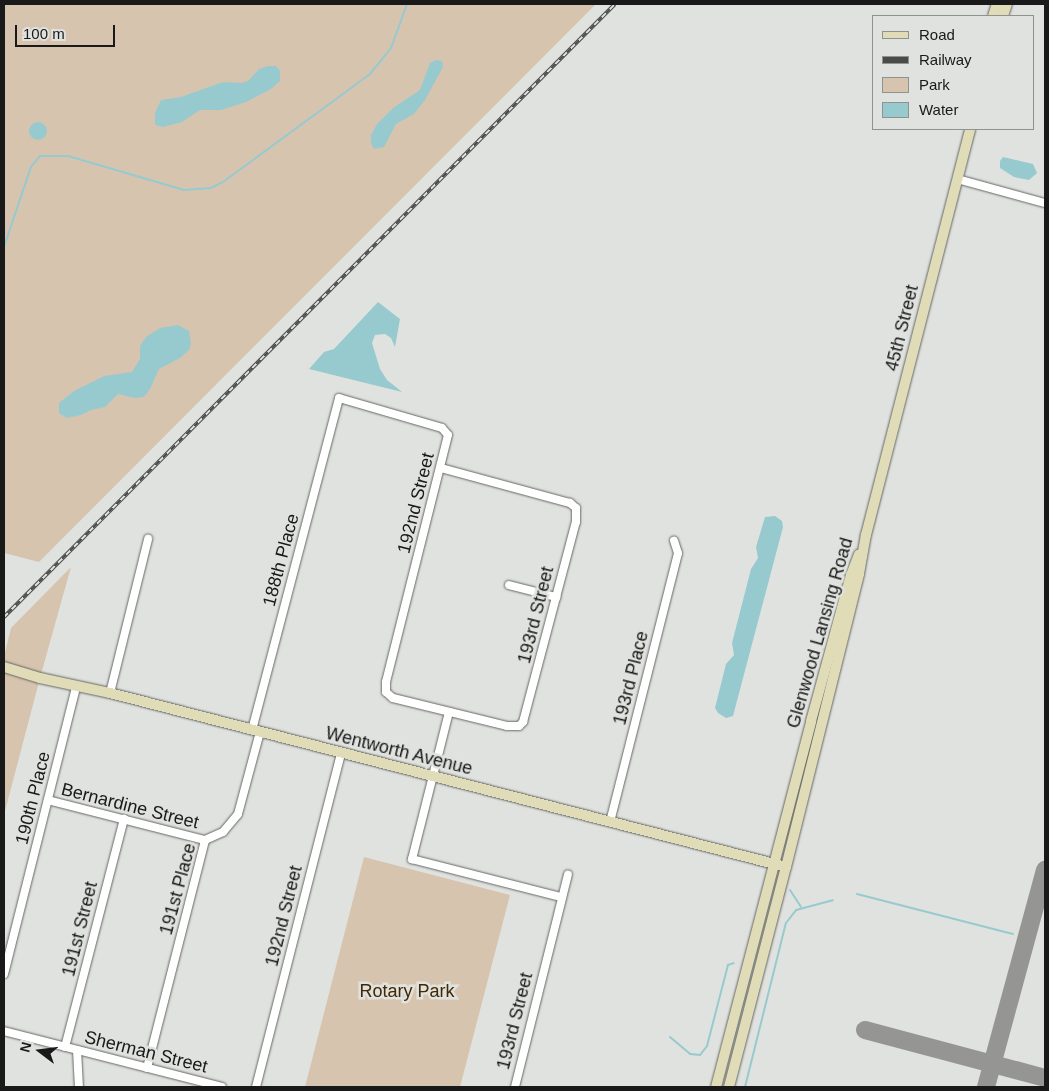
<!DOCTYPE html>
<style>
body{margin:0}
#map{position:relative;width:1049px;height:1091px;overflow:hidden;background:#e0e2df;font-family:Helvetica,sans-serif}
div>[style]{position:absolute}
.green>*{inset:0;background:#d7c4af}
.water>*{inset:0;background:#97cacf}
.round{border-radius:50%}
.stream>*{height:2px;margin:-1px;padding:0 1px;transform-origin:1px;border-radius:1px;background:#97cacf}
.taxiway>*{height:18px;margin:-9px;padding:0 9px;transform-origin:9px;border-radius:9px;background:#959694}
.roads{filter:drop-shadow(0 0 1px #656764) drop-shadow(0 0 1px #656764)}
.street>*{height:8px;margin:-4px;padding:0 4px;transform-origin:4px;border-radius:4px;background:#fff}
.secondary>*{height:10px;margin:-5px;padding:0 5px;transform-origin:5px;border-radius:5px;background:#e0dcb7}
.rail>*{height:4px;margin-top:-2px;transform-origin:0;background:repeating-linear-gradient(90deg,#e0e2df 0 5.5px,#4a4b49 0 11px);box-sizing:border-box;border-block:1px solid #4a4b49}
span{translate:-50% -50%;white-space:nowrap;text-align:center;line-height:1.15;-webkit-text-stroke:5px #e0e2df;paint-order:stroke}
.street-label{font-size:18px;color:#181918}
.park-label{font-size:18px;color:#432700}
.frame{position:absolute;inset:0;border:5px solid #181918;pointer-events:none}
.legend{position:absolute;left:872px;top:15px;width:162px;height:115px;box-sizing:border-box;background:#e0e2df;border:1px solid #90928f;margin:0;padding:6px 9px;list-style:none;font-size:15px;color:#181918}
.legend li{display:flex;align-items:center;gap:10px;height:25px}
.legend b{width:25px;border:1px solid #90928f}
.north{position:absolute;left:15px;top:1026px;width:50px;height:50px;-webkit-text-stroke:4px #e0e2df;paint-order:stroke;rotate:285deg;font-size:14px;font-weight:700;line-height:20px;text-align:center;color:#181918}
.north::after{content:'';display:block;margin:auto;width:18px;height:22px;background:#181918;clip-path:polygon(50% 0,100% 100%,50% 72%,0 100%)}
.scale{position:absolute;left:15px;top:25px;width:100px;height:22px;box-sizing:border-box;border:2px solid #181918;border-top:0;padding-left:6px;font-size:15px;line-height:18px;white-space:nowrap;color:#181918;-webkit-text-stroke:4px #e0e2df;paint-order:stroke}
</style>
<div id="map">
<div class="green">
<div style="clip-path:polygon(4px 4px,596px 4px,39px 562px,4px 553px)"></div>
<div style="clip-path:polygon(71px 567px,40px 678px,4px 815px,4px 657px,11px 628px)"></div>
<div style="clip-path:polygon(364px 857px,510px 895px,460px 1087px,305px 1087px)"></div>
</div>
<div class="water">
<div style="clip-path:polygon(436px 60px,442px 61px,443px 67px,425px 100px,414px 114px,396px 124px,384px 147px,374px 149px,371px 143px,371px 135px,377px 124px,393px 108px,420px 90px,430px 63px)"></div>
<div style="clip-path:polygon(268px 66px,276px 66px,280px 71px,280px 81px,271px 89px,246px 102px,221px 110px,200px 110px,182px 122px,163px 127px,155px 125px,155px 113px,161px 100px,181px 97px,223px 82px,242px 83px,248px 81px,259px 69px)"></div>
<div class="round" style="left:29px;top:122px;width:18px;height:18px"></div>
<div style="clip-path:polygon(1003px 157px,1033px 164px,1037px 173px,1029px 180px,1014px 177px,1000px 168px,1000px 161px)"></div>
<div style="clip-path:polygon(378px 302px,400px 319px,395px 347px,391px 338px,385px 334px,375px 335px,372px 343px,380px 369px,387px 380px,402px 392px,309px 369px,324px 352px,334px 349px)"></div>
<div style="clip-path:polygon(178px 325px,189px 331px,191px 344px,189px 350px,180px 358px,159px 369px,150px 389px,144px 397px,134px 398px,118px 394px,105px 407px,91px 410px,81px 415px,67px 418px,59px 413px,59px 403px,74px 391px,104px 376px,132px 372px,140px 359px,140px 346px,146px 337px,160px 328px)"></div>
<div style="clip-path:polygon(775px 516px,782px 521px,783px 527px,733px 716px,726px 718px,718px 713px,715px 708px,726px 664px,734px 655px,732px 643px,751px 569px,758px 558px,756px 547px,765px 517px)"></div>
</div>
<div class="stream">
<div style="left:4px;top:247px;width:84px;rotate:-71.4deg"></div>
<div style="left:31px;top:167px;width:14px;rotate:-51deg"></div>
<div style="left:40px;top:156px;width:28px"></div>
<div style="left:68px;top:156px;width:121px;rotate:16.3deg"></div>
<div style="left:184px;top:190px;width:27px;rotate:-4deg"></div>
<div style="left:211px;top:188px;width:13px;rotate:-27deg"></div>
<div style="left:223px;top:182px;width:182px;rotate:-36.3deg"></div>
<div style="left:370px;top:74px;width:33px;rotate:-51deg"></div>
<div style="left:391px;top:48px;width:47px;rotate:-70deg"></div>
<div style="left:790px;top:890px;width:20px;rotate:57deg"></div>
<div style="left:857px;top:894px;width:161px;rotate:14.4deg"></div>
<div style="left:670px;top:1037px;width:26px;rotate:40deg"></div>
<div style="left:690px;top:1054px;width:10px;rotate:6deg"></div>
<div style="left:700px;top:1055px;width:11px;rotate:-52deg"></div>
<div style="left:707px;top:1046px;width:84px;rotate:-75.5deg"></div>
<div style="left:728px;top:965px;width:6px;rotate:-18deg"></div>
<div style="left:745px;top:1087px;width:169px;rotate:-76deg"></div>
<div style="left:786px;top:923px;width:16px;rotate:-52deg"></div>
<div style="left:796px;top:910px;width:38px;rotate:-15deg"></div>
</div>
<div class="taxiway">
<div style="left:865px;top:1030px;width:186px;rotate:14.9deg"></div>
<div style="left:986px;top:1087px;width:225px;rotate:-74.8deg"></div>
</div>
<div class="roads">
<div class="street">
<div style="left:957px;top:179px;width:91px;rotate:15.3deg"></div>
<div style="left:509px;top:585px;width:49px;rotate:14.3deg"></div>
<div style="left:110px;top:693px;width:159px;rotate:-76.1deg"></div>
<div style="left:449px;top:712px;width:152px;rotate:104.1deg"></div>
<div style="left:412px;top:859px;width:154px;rotate:14.3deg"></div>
<div style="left:252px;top:730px;width:343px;rotate:-75.3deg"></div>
<div style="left:339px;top:398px;width:107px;rotate:16.2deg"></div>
<div style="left:442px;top:428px;width:9px;rotate:49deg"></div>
<div style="left:448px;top:435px;width:255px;rotate:104.1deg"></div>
<div style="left:386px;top:682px;width:10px;rotate:90deg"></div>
<div style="left:386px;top:692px;width:9px;rotate:41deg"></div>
<div style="left:393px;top:698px;width:117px;rotate:13.8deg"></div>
<div style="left:507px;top:726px;width:12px"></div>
<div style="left:519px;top:726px;width:6px;rotate:-45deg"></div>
<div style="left:523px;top:722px;width:207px;rotate:-75.2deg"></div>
<div style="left:576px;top:522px;width:14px;rotate:-90deg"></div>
<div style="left:576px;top:508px;width:8px;rotate:-140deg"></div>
<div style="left:570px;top:503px;width:134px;rotate:-164.8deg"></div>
<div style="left:48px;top:800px;width:162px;rotate:14.3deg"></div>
<div style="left:610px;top:822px;width:277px;rotate:-75.8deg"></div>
<div style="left:678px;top:553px;width:13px;rotate:-108deg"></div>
<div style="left:4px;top:974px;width:296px;rotate:-75.9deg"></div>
<div style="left:4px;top:1031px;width:225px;rotate:14.4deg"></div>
<div style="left:65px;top:1047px;width:236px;rotate:-75.5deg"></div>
<div style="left:77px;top:1050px;width:37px;rotate:87deg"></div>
<div style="left:147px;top:1068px;width:235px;rotate:-75.7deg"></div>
<div style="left:205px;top:840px;width:20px;rotate:-24deg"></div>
<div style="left:223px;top:832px;width:23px;rotate:-50deg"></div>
<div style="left:238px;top:814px;width:85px;rotate:-75deg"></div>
<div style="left:256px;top:1087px;width:345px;rotate:-75.7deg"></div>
<div style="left:515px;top:1087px;width:219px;rotate:-76deg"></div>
</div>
<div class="secondary">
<div style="left:993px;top:16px;width:13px;rotate:-72deg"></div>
<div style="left:1003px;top:16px;width:13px;rotate:-72deg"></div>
<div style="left:4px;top:667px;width:38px;rotate:17deg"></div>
<div style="left:40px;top:678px;width:72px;rotate:12.1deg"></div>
<div style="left:110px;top:693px;width:698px;rotate:14.43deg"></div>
<div style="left:716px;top:1087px;width:378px;rotate:-75.4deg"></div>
<div style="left:811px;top:721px;width:151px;rotate:-74.7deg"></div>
<div style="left:851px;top:575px;width:22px;rotate:-69deg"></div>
<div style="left:729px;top:1087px;width:227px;rotate:-75.5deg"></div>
<div style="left:786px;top:867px;width:302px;rotate:-76deg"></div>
<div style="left:859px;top:574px;width:40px;rotate:-80deg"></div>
<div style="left:866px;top:535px;width:419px;rotate:-75.6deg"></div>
</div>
</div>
<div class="rail">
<div style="left:4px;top:617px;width:865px;rotate:-45.09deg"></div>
</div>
<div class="street-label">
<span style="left:902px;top:328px;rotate:-76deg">45th Street</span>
<span style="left:416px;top:503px;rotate:-76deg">192nd Street</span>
<span style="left:281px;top:560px;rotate:-75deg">188th Place</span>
<span style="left:536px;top:615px;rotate:-76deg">193rd Street</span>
<span style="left:820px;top:633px;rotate:-74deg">Glenwood Lansing Road</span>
<span style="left:631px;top:678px;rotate:-76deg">193rd Place</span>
<span style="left:399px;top:751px;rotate:14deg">Wentworth Avenue</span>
<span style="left:33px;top:798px;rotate:-76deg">190th Place</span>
<span style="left:130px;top:806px;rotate:14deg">Bernardine Street</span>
<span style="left:178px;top:889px;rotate:-75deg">191st Place</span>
<span style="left:284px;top:916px;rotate:-76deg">192nd Street</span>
<span style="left:80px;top:929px;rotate:-76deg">191st Street</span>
<span style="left:515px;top:1021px;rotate:-76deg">193rd Street</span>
<span style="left:146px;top:1052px;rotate:14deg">Sherman Street</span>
</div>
<div class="park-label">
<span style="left:407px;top:991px">Rotary Park</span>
</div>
<div class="frame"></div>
<ul class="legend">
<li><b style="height:6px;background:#e0dcb7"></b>Road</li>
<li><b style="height:6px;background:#4a4b49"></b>Railway</li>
<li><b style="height:14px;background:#d7c4af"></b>Park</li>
<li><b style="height:14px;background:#97cacf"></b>Water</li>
</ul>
<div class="north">N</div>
<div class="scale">100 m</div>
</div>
